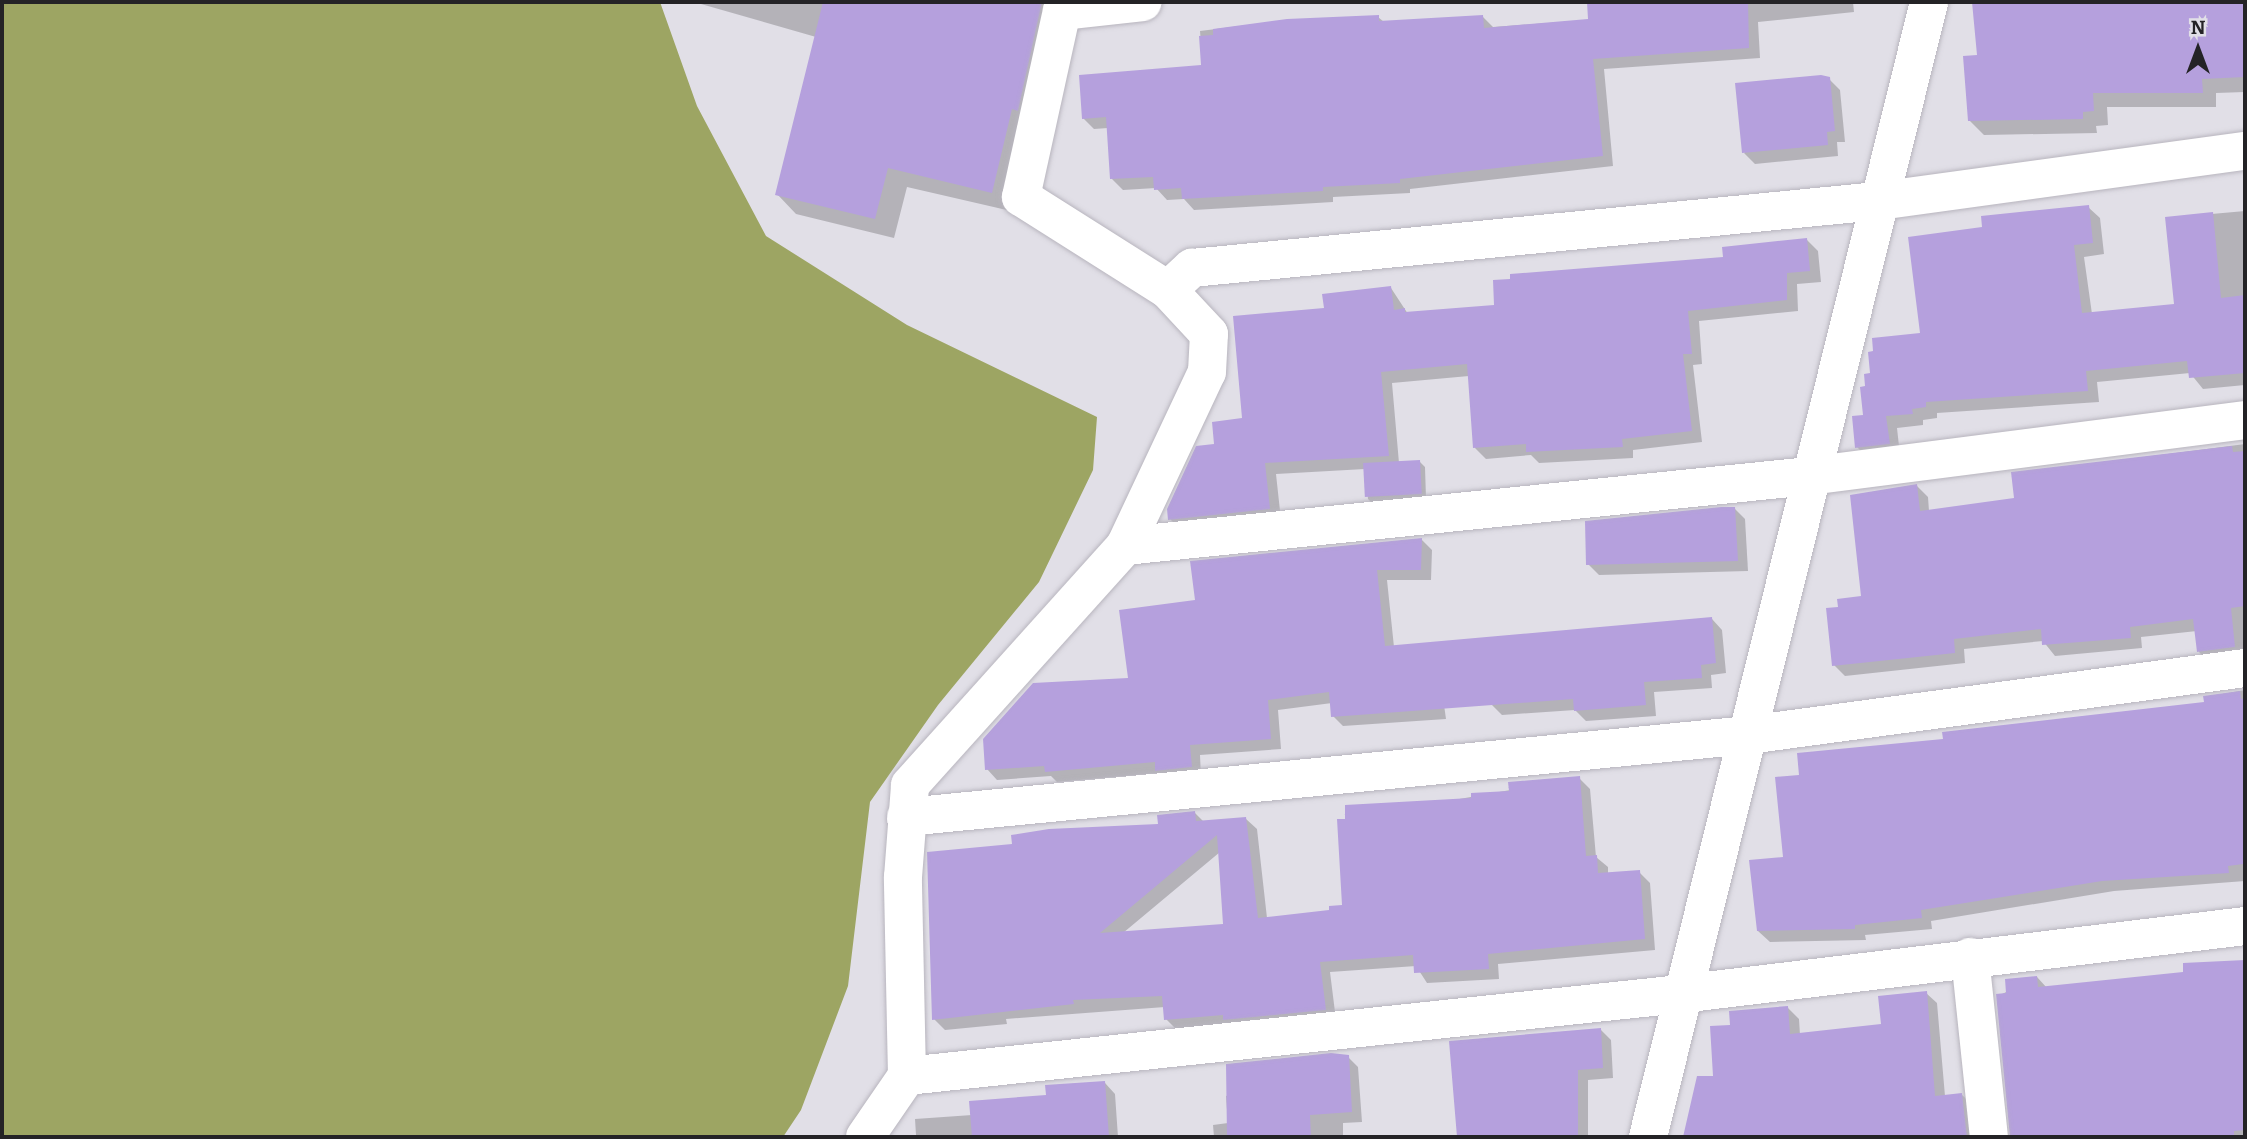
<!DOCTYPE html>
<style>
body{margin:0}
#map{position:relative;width:2247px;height:1139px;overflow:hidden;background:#e1dfe7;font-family:Bitter,serif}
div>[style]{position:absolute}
.forest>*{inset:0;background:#9da563}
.shadow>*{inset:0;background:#0003}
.building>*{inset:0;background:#b5a0dd;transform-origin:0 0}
.roads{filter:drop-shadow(0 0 2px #b8b5be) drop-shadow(0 0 2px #b8b5be)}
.street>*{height:38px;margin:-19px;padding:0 19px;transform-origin:19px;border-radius:19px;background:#fff}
.secondary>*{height:38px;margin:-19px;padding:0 19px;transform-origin:19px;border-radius:19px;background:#fff}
span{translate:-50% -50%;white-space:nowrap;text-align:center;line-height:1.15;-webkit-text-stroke:6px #e1dfe7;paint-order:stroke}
.frame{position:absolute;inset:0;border:4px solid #242326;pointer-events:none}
.north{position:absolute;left:2163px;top:14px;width:70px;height:70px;-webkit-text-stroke:5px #e1dfe7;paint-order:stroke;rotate:0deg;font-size:19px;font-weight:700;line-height:28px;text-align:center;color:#242326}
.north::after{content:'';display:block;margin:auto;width:24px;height:32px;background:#242326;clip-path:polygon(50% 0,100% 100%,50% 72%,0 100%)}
</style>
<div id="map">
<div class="forest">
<div style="clip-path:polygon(2px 2px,660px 2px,697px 106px,766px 236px,907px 325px,1097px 417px,1093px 470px,1039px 582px,938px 705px,870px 802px,848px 986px,801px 1110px,783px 1137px,2px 1137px)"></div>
</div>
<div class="shadow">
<div style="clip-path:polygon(694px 2px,1074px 2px,1011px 211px,907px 187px,894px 238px,796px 214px,777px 194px,816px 37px)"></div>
<div style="clip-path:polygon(1589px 2px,1853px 2px,1854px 12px,1758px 22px,1760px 58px,1604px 69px,1613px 166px,1410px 189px,1410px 193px,1333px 197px,1333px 202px,1194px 210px,1184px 199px,1167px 200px,1156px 188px,1123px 190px,1112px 179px,1108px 128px,1094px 129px,1083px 118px,1203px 67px,1200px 31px,1287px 20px,1378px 17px,1384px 22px,1482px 16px,1493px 27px,1590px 20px)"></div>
<div style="clip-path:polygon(1974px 2px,2245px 2px,2245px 92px,2216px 93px,2216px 107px,2107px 107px,2108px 125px,2096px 126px,2097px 133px,1984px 135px,1969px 120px,1979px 57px)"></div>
<div style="clip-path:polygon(1829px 79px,1840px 90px,1845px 142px,1837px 142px,1838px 156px,1755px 164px,1744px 153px)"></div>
<div style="clip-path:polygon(2088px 207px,2100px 218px,2104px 254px,2084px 257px,2092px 314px,2176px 305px,2167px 218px,2245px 211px,2245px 385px,2203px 389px,2190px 373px,2097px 382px,2099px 402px,1937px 413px,1937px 418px,1923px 420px,1923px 425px,1897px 428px,1900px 455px,1869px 459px,1857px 447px,1872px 374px,1922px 334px,1984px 229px)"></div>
<div style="clip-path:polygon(1807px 240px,1818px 251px,1821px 282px,1797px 284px,1798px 311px,1699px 321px,1702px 364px,1693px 365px,1702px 442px,1633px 450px,1633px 458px,1539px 463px,1531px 455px,1486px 459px,1475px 448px,1469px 376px,1392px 383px,1399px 463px,1420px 462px,1425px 467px,1426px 498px,1373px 504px,1368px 499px,1365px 469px,1276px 474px,1281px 520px,1181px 530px,1170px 519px,1216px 446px,1244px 419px,1326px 310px,1391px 288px,1408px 314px,1496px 306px)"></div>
<div style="clip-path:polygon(2245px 444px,2245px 660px,2210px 663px,2199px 652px,2197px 631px,2141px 637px,2142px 648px,2055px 656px,2043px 641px,1964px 649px,1965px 663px,1845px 676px,1834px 665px,1839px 609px,1863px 598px,1917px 486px,1928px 497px,1929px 511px,2016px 499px,2013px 474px)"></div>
<div style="clip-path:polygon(1734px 508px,1745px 519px,1748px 571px,1599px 575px,1588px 564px)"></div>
<div style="clip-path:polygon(1421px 539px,1432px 550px,1431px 580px,1387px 580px,1394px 647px,1437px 655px,1446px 719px,1343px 726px,1333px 716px,1332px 703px,1278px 710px,1281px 749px,1200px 755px,1201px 777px,1167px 781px,1159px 773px,1057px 782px,1051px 776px,997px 780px,987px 769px,1130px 679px,1197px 601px)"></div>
<div style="clip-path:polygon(1712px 619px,1722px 630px,1726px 673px,1711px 675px,1712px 688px,1654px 692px,1656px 716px,1586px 721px,1575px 710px,1502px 715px,1491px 704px)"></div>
<div style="clip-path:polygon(2245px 690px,2245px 881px,2114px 891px,1931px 921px,1932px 929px,1865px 935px,1866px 940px,1770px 942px,1758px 931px,1785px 858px,1801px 776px,1944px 740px,2205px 703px,2205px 697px)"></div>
<div style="clip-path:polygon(evenodd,1579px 778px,1590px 789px,1596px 857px,1608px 867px,1608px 874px,1639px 872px,1650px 883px,1655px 950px,1498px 964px,1499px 979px,1427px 983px,1416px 966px,1330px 972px,1336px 1020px,1177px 1030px,1166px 1019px,1165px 1007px,1006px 1019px,1007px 1024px,945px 1030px,934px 1019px,1014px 846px,1160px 825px,1195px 813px,1204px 822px,1246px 819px,1257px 829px,1267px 918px,1331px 911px,1343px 907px,1448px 801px,1579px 778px,1220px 852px,1225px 926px,1123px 933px,1220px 852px)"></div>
<div style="clip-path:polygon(2245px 962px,2245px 1137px,2013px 1137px,1998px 996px,2037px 977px,2047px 988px,2185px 974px,2185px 965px)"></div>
<div style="clip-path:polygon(1926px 993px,1937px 1003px,1945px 1096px,1962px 1095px,1973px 1105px,1977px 1137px,1688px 1137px,1688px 1126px,1715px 1078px,1732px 1027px,1788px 1008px,1799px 1019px,1800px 1035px,1883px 1026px)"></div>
<div style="clip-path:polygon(1600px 1029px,1611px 1040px,1613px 1078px,1588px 1080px,1588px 1137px,1459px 1137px,1451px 1042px)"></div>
<div style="clip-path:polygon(1348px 1057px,1358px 1067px,1362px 1122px,1343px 1123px,1343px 1137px,1214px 1137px,1213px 1125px,1228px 1123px,1226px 1096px)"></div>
<div style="clip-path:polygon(1105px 1083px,1115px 1094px,1118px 1137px,893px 1137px,916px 1135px,915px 1119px,972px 1115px)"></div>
</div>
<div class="building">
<div style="clip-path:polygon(823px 2px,1042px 2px,1018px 111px,1012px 109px,992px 193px,888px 168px,875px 219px,775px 195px)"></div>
<div style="clip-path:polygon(1587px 2px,1748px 2px,1749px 48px,1593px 59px,1603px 156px,1400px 179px,1400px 183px,1323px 187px,1323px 191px,1182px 199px,1181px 188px,1154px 190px,1153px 177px,1110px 179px,1106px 117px,1082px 119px,1079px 75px,1201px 65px,1199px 36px,1213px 35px,1213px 29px,1287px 19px,1379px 15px,1379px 21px,1483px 15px,1484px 28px,1588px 19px)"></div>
<div style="clip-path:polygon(1972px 2px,2245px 2px,2245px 77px,2202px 79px,2203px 93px,2093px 93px,2094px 111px,2083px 112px,2083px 119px,1968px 121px,1963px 56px,1977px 55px)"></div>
<div style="clip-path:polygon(1821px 75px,1830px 77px,1835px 131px,1827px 132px,1828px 145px,1742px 153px,1735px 83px)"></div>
<div style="clip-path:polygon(2089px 205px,2093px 243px,2074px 245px,2082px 313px,2174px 304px,2165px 217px,2213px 212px,2221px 298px,2245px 295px,2245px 373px,2189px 378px,2187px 361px,2086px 371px,2088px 391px,1926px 402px,1926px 407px,1912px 409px,1913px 414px,1886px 416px,1890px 444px,1855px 448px,1852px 416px,1863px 415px,1860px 387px,1865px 386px,1864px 374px,1870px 373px,1868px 352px,1873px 351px,1872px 338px,1920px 333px,1908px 237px,1982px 227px,1981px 216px)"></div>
<div style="clip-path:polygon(1807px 238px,1810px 271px,1787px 273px,1787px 300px,1688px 311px,1692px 354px,1683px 354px,1692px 431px,1622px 439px,1623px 447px,1526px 452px,1526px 444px,1473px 448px,1467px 364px,1381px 372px,1389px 456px,1265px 463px,1270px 509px,1168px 520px,1167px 509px,1196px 446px,1214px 444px,1212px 422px,1242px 418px,1233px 316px,1324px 308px,1322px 294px,1391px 286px,1394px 310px,1405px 308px,1405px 312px,1494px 305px,1493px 280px,1510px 279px,1510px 274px,1723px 257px,1722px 247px)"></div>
<div style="clip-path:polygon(2232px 446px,2233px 452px,2245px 451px,2245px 606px,2231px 608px,2235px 647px,2197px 652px,2193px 619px,2130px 627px,2131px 638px,2042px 645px,2041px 629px,1954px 639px,1955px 653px,1832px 666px,1826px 608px,1838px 607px,1837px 599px,1861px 596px,1850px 495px,1917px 484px,1920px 511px,2014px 498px,2011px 472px)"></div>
<div style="left:1420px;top:460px;width:34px;height:57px;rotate:87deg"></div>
<div style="clip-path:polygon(1721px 507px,1735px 507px,1738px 561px,1586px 565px,1585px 521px)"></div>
<div style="clip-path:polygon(1422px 538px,1421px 570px,1377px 570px,1385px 646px,1712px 617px,1716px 663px,1701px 665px,1702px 678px,1644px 682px,1646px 705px,1574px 711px,1573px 699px,1331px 717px,1329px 692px,1268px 700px,1271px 739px,1190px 745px,1192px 767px,1155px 771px,1155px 762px,1045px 772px,1044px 766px,985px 770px,983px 739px,1033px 683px,1128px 678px,1119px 610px,1195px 600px,1190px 561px)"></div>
<div style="clip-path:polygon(2240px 691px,2241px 699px,2245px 698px,2245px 854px,2243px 864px,2228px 866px,2229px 873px,2102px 881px,1921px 910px,1922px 918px,1855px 925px,1855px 929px,1757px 931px,1749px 860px,1783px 857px,1775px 777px,1799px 775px,1797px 753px,1943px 739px,1942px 732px,2204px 702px,2203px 696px)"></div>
<div style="clip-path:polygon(evenodd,1580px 776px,1586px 856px,1597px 855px,1598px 873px,1640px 870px,1645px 939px,1488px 954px,1489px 969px,1414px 973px,1413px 955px,1320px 962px,1326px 1010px,1223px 1020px,1223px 1015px,1164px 1020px,1162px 996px,1073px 1000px,1074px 1004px,932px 1020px,927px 852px,1012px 844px,1011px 835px,1049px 829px,1158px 824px,1157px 815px,1195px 811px,1196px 821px,1246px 817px,1258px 918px,1329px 910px,1329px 906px,1342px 905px,1337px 819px,1345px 819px,1345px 805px,1471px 798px,1471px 793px,1509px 791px,1508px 782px,1580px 776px,1217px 835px,1223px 924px,1100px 933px,1217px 835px)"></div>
<div style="clip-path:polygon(2245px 960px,2245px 1130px,2234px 1131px,2234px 1137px,2010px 1137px,1996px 994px,2006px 993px,2005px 979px,2037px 976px,2038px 987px,2183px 972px,2183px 963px)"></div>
<div style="clip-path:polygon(1927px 991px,1935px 1096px,1962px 1093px,1967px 1137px,1683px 1137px,1697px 1076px,1713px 1076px,1710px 1026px,1730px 1025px,1729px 1011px,1788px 1006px,1790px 1034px,1881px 1024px,1878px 996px)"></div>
<div style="clip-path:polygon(1601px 1028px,1603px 1068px,1578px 1070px,1578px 1137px,1457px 1137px,1449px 1041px)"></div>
<div style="clip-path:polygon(1331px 1053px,1349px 1055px,1352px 1112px,1310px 1115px,1311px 1137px,1227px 1137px,1226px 1064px)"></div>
<div style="clip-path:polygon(1105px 1081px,1109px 1137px,972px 1137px,969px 1101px,1046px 1095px,1045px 1085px)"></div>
</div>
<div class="roads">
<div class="street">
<div style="left:1062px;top:11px;width:81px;rotate:-6.3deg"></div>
<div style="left:1125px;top:546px;width:688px;rotate:-5.84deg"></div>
<div style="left:1809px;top:476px;width:440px;rotate:-7.3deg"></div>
<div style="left:906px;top:817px;width:846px;rotate:-5.56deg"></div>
<div style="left:1748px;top:735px;width:501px;rotate:-7.68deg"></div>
<div style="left:1970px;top:957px;width:181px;rotate:84deg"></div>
<div style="left:907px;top:1076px;width:778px;rotate:-6.05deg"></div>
<div style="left:1681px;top:994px;width:568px;rotate:-6.87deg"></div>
<div style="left:865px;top:1137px;width:74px;rotate:-55.5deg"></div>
<div style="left:907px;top:1076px;width:199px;rotate:-91.2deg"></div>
<div style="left:903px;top:877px;width:92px;rotate:-85.6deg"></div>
<div style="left:910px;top:785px;width:321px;rotate:-48deg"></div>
<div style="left:1125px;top:546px;width:192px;rotate:-64.8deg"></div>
<div style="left:1207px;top:372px;width:38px;rotate:-87deg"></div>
<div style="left:1209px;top:334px;width:60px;rotate:-133deg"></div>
<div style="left:1168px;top:290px;width:174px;rotate:-147.7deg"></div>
<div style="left:1021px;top:197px;width:200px;rotate:-77.6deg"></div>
</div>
<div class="secondary">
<div style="left:1168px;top:290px;width:33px;rotate:-43deg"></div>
<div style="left:1192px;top:268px;width:689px;rotate:-5.58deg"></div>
<div style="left:1878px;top:201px;width:370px;rotate:-7.8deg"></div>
<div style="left:1648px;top:1137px;width:1169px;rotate:-76.09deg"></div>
</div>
</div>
<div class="frame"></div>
<div class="north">N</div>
</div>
